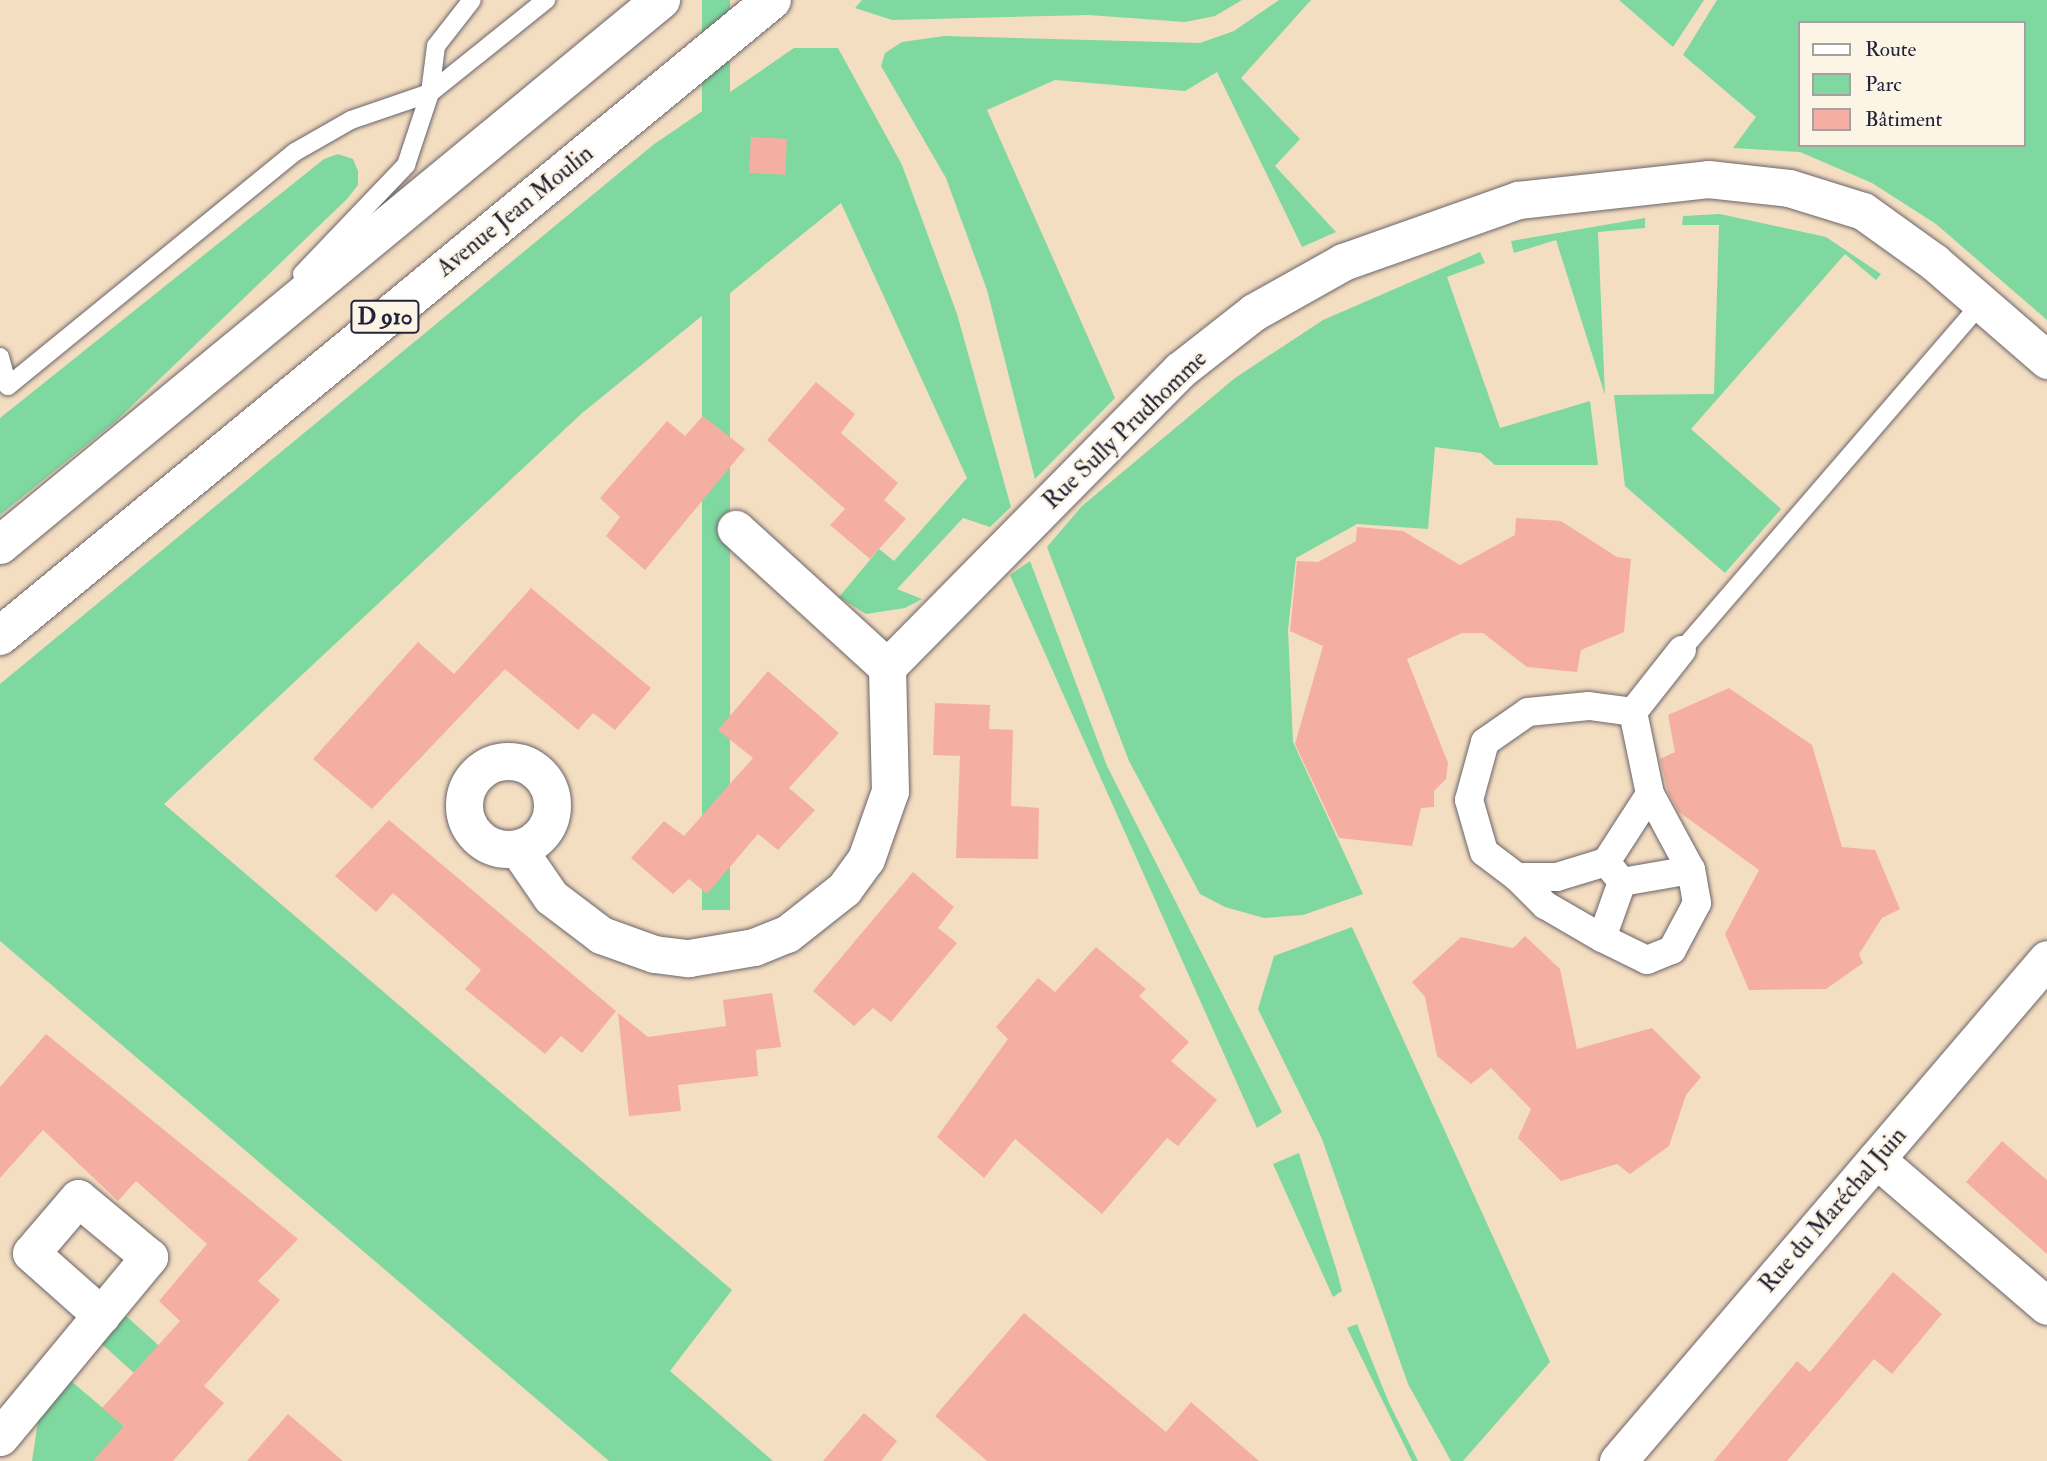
<!DOCTYPE html>
<meta charset="utf-8">
<style>
body{margin:0}
#map{position:relative;width:2047px;height:1461px;overflow:hidden;background:#f4dec1;font-family:"IM FELL Double Pica",serif}
div>[style]{position:absolute}
.green>*{inset:0;background:#7ed89f;transform-origin:0 0}
.building>*{inset:0;background:#f5afa2;transform-origin:0 0}
.roads{filter:drop-shadow(0 0 2px #6c646a) drop-shadow(0 0 2px #6c646a)}
.service>*{height:18px;margin:-9px;padding:0 9px;transform-origin:9px;border-radius:9px;background:#fff}
.pedestrian>*{height:28px;margin:-14px;padding:0 14px;transform-origin:14px;border-radius:14px;background:#fff}
.minor>*{height:37px;margin:-18.5px;padding:0 18.5px;transform-origin:18.5px;border-radius:18.5px;background:#fff}
.minor>.ring{margin:-18.5px;padding:0;box-sizing:content-box;background:none;border:37px solid #fff;border-radius:50%}
.primary>*{height:38px;margin:-19px;padding:0 19px;transform-origin:19px;border-radius:19px;background:#fff}
span{translate:-50% -50%;white-space:nowrap;text-align:center;line-height:1.15;-webkit-text-stroke:5px #fcf5e5;paint-order:stroke}
.shield-label span{padding:2px 5px;background:#fcf5e5;border:2px solid;border-radius:5px;-webkit-text-stroke-width:0}
.shield-label{font-size:23px;color:#22223b;font-weight:700}
.street-label{font-size:24px;color:#22223b}
.legend{position:absolute;left:1798px;top:21px;width:228px;height:126px;box-sizing:border-box;background:#fcf5e5;border:2px solid #a5a1a1;margin:0;padding:9px 12px;list-style:none;font-size:21px;color:#22223b}
.legend li{display:flex;align-items:center;gap:14px;height:35px}
.legend b{width:35px;border:2px solid #a5a1a1}
</style>
<div id="map">
<div class="green">
<div style="left:702px;top:0;width:28px;height:910px"></div>
<div style="clip-path:polygon(862px 0,1242px 0,1215px 16px,1185px 22px,1089px 15px,892px 20px,855px 8px)"></div>
<div style="clip-path:polygon(1279px 0,1311px 0,1241px 78px,1300px 139px,1275px 166px,1336px 232px,1302px 247px,1217px 72px,1185px 91px,1055px 80px,987px 110px,1115px 398px,1035px 479px,987px 290px,946px 178px,881px 66px,885px 53px,902px 42px,944px 36px,1200px 43px,1234px 31px)"></div>
<div style="clip-path:polygon(1619px 0,1704px 0,1673px 47px)"></div>
<div style="clip-path:polygon(evenodd,1717px 0,2047px 0,2047px 320px,1936px 224px,1872px 183px,1800px 152px,1733px 148px,1756px 117px,1683px 55px,1717px 0,1800px 23px,2024px 23px,2024px 145px,1800px 145px,1800px 23px)"></div>
<div style="clip-path:polygon(794px 48px,838px 48px,902px 165px,957px 314px,1011px 507px,990px 527px,963px 518px,897px 589px,922px 599px,905px 608px,866px 614px,839px 597px,879px 549px,894px 561px,967px 478px,841px 203px,581px 414px,164px 804px,732px 1290px,670px 1371px,773px 1461px,609px 1461px,0 941px,0 684px,653px 145px)"></div>
<div style="clip-path:polygon(338px 154px,353px 159px,358px 171px,358px 185px,347px 199px,116px 421px,0 515px,0 418px,324px 159px)"></div>
<div style="clip-path:polygon(1720px 214px,1826px 237px,1881px 274px,1876px 280px,1845px 254px,1691px 429px,1781px 509px,1725px 573px,1625px 486px,1614px 395px,1714px 394px,1719px 225px,1682px 225px,1683px 216px)"></div>
<div style="clip-path:polygon(1645px 218px,1645px 228px,1598px 232px,1605px 395px,1556px 240px,1514px 253px,1511px 241px)"></div>
<div style="clip-path:polygon(1480px 252px,1485px 263px,1447px 277px,1500px 428px,1590px 401px,1598px 465px,1495px 465px,1481px 453px,1435px 447px,1428px 529px,1357px 524px,1296px 558px,1288px 630px,1293px 742px,1363px 894px,1303px 915px,1264px 918px,1225px 907px,1200px 894px,1129px 761px,1047px 547px,1082px 506px,1235px 378px,1323px 320px)"></div>
<div style="clip-path:polygon(1030px 561px,1107px 766px,1282px 1112px,1257px 1128px,1010px 575px)"></div>
<div style="clip-path:polygon(1352px 927px,1550px 1362px,1463px 1461px,1451px 1461px,1408px 1384px,1322px 1139px,1258px 1009px,1274px 956px)"></div>
<div style="clip-path:polygon(1299px 1153px,1336px 1268px,1342px 1291px,1333px 1297px,1273px 1164px)"></div>
<div style="left:126px;top:1316px;width:72px;height:37px;rotate:42deg"></div>
<div style="clip-path:polygon(1357px 1324px,1389px 1403px,1418px 1461px,1412px 1461px,1347px 1328px)"></div>
<div style="clip-path:polygon(71px 1381px,124px 1426px,111px 1461px,32px 1461px,38px 1421px)"></div>
</div>
<div class="building">
<div style="left:751px;top:137px;width:36px;height:36px;rotate:3deg"></div>
<div style="clip-path:polygon(816px 382px,855px 414px,841px 433px,898px 483px,884px 500px,906px 519px,870px 559px,830px 525px,845px 509px,767px 440px)"></div>
<div style="clip-path:polygon(703px 416px,745px 449px,645px 570px,606px 536px,620px 517px,600px 498px,667px 421px,685px 436px)"></div>
<div style="clip-path:polygon(1516px 518px,1561px 521px,1617px 557px,1631px 559px,1624px 632px,1581px 650px,1577px 672px,1527px 667px,1483px 633px,1462px 633px,1407px 659px,1448px 763px,1446px 779px,1434px 791px,1434px 807px,1421px 808px,1412px 846px,1339px 838px,1295px 744px,1323px 646px,1290px 631px,1297px 561px,1318px 562px,1356px 541px,1357px 527px,1403px 531px,1460px 565px,1515px 535px)"></div>
<div style="clip-path:polygon(531px 588px,651px 688px,615px 730px,593px 713px,578px 730px,505px 669px,372px 809px,313px 759px,418px 642px,454px 674px)"></div>
<div style="clip-path:polygon(768px 671px,839px 733px,789px 788px,815px 810px,778px 850px,758px 834px,707px 894px,689px 879px,673px 894px,631px 858px,664px 821px,684px 836px,753px 758px,718px 730px)"></div>
<div style="clip-path:polygon(1729px 688px,1812px 745px,1842px 847px,1875px 850px,1900px 909px,1882px 918px,1859px 954px,1863px 963px,1826px 989px,1749px 990px,1725px 934px,1759px 870px,1679px 812px,1668px 792px,1660px 759px,1675px 752px,1668px 715px)"></div>
<div style="clip-path:polygon(935px 703px,990px 705px,989px 729px,1013px 730px,1011px 806px,1039px 808px,1038px 859px,956px 858px,960px 756px,933px 755px)"></div>
<div style="clip-path:polygon(389px 820px,616px 1011px,582px 1053px,561px 1036px,545px 1054px,465px 989px,481px 970px,393px 893px,376px 912px,335px 876px)"></div>
<div style="clip-path:polygon(913px 872px,954px 907px,938px 928px,957px 943px,891px 1022px,873px 1008px,854px 1026px,813px 991px)"></div>
<div style="clip-path:polygon(1525px 936px,1560px 969px,1577px 1049px,1652px 1028px,1701px 1077px,1686px 1095px,1669px 1146px,1630px 1174px,1617px 1164px,1561px 1181px,1518px 1138px,1531px 1109px,1491px 1068px,1471px 1084px,1437px 1056px,1425px 997px,1412px 982px,1461px 937px,1513px 948px)"></div>
<div style="clip-path:polygon(1096px 947px,1146px 989px,1139px 996px,1189px 1042px,1171px 1061px,1217px 1100px,1178px 1146px,1167px 1138px,1102px 1214px,1015px 1139px,984px 1178px,937px 1137px,1008px 1039px,996px 1027px,1038px 978px,1055px 992px)"></div>
<div style="clip-path:polygon(772px 993px,781px 1047px,756px 1050px,758px 1076px,678px 1085px,681px 1111px,629px 1116px,618px 1013px,648px 1037px,726px 1026px,723px 1000px)"></div>
<div style="clip-path:polygon(46px 1034px,298px 1239px,258px 1281px,280px 1300px,204px 1386px,224px 1403px,173px 1461px,93px 1461px,124px 1426px,102px 1408px,180px 1321px,159px 1301px,207px 1244px,136px 1181px,118px 1201px,43px 1130px,0 1178px,0 1087px)"></div>
<div style="clip-path:polygon(2002px 1141px,2047px 1180px,2047px 1254px,1966px 1182px)"></div>
<div style="clip-path:polygon(1893px 1272px,1942px 1314px,1892px 1374px,1874px 1359px,1787px 1461px,1714px 1461px,1797px 1361px,1810px 1372px)"></div>
<div style="clip-path:polygon(1024px 1313px,1166px 1432px,1191px 1402px,1259px 1461px,987px 1461px,935px 1416px)"></div>
<div style="clip-path:polygon(864px 1413px,897px 1441px,881px 1461px,823px 1461px)"></div>
<div style="clip-path:polygon(288px 1414px,343px 1461px,247px 1461px)"></div>
</div>
<div class="roads">
<div class="service">
<div style="left:302px;top:274px;width:151px;rotate:-46.3deg"></div>
<div style="left:406px;top:165px;width:76px;rotate:-71.6deg"></div>
<div style="left:430px;top:93px;width:47px;rotate:-82.7deg"></div>
<div style="left:436px;top:46px;width:58px;rotate:-52deg"></div>
<div style="left:0;top:357px;width:30px;rotate:75deg"></div>
<div style="left:8px;top:386px;width:370px;rotate:-39.2deg"></div>
<div style="left:295px;top:152px;width:64px;rotate:-29.7deg"></div>
<div style="left:351px;top:120px;width:83px;rotate:-18.9deg"></div>
<div style="left:430px;top:93px;width:149px;rotate:-38.7deg"></div>
<div style="left:1682px;top:650px;width:459px;rotate:-49.2deg"></div>
</div>
<div class="pedestrian">
<div style="left:1633px;top:712px;width:84px;rotate:78.3deg"></div>
<div style="left:1650px;top:794px;width:81px;rotate:122.9deg"></div>
<div style="left:1606px;top:862px;width:51px;rotate:163deg"></div>
<div style="left:1557px;top:877px;width:40px;rotate:180deg"></div>
<div style="left:1517px;top:877px;width:41px;rotate:-142.9deg"></div>
<div style="left:1484px;top:852px;width:54px;rotate:-106.1deg"></div>
<div style="left:1469px;top:800px;width:60px;rotate:-74.6deg"></div>
<div style="left:1485px;top:742px;width:52px;rotate:-34.9deg"></div>
<div style="left:1528px;top:712px;width:61px;rotate:-5.6deg"></div>
<div style="left:1589px;top:706px;width:44px;rotate:7.8deg"></div>
<div style="left:1633px;top:712px;width:79px;rotate:-51.7deg"></div>
<div style="left:1606px;top:862px;width:26px;rotate:51deg"></div>
<div style="left:1622px;top:882px;width:59px;rotate:109.7deg"></div>
<div style="left:1602px;top:938px;width:50px;rotate:26.1deg"></div>
<div style="left:1647px;top:960px;width:27px;rotate:-22deg"></div>
<div style="left:1672px;top:950px;width:53px;rotate:-62deg"></div>
<div style="left:1697px;top:903px;width:34px;rotate:-100deg"></div>
<div style="left:1691px;top:870px;width:86px;rotate:-118.3deg"></div>
<div style="left:1517px;top:877px;width:40px;rotate:45deg"></div>
<div style="left:1545px;top:905px;width:66px;rotate:30.1deg"></div>
<div style="left:1622px;top:882px;width:70px;rotate:-9.9deg"></div>
</div>
<div class="minor">
<div style="left:887px;top:667px;width:417px;rotate:-45.4deg"></div>
<div style="left:1180px;top:370px;width:94px;rotate:-38.1deg"></div>
<div style="left:1254px;top:312px;width:102px;rotate:-29.3deg"></div>
<div style="left:1343px;top:262px;width:186px;rotate:-19.5deg"></div>
<div style="left:1518px;top:200px;width:191px;rotate:-6.3deg"></div>
<div style="left:1708px;top:179px;width:81px;rotate:6.3deg"></div>
<div style="left:1789px;top:188px;width:77px;rotate:17.3deg"></div>
<div style="left:1863px;top:211px;width:87px;rotate:35.7deg"></div>
<div style="left:1934px;top:262px;width:150px;rotate:40.9deg"></div>
<div class="ring" style="left:464px;top:761px;width:51px;height:51px"></div>
<div style="left:518px;top:849px;width:58px;rotate:55.5deg"></div>
<div style="left:551px;top:897px;width:63px;rotate:37.2deg"></div>
<div style="left:601px;top:935px;width:56px;rotate:19.7deg"></div>
<div style="left:654px;top:954px;width:35px;rotate:7deg"></div>
<div style="left:689px;top:958px;width:66px;rotate:-9.6deg"></div>
<div style="left:754px;top:947px;width:35px;rotate:-22deg"></div>
<div style="left:787px;top:934px;width:73px;rotate:-38.3deg"></div>
<div style="left:844px;top:889px;width:37px;rotate:-54deg"></div>
<div style="left:866px;top:859px;width:72px;rotate:-70.6deg"></div>
<div style="left:890px;top:791px;width:124px;rotate:-91.4deg"></div>
<div style="left:887px;top:667px;width:205px;rotate:-137.6deg"></div>
<div style="left:1876px;top:1159px;width:225px;rotate:40.7deg"></div>
<div style="left:0;top:1437px;width:234px;rotate:-50.4deg"></div>
<div style="left:149px;top:1257px;width:92px;rotate:-140.3deg"></div>
<div style="left:78px;top:1198px;width:72px;rotate:130.5deg"></div>
<div style="left:31px;top:1253px;width:94px;rotate:41.5deg"></div>
<div style="left:1618px;top:1461px;width:660px;rotate:-49.48deg"></div>
</div>
<div class="primary">
<div style="left:0;top:545px;width:857px;rotate:-39.51deg"></div>
<div style="left:0;top:636px;width:1000px;rotate:-39.48deg"></div>
</div>
</div>
<div class="shield-label">
<span style="left:385px;top:317px">D 910</span>
</div>
<div class="street-label">
<span style="left:515px;top:211px;rotate:-39deg">Avenue Jean Moulin</span>
<span style="left:1125px;top:430px;rotate:-44deg">Rue Sully Prudhomme</span>
<span style="left:1833px;top:1210px;rotate:-49deg">Rue du Maréchal Juin</span>
</div>
<ul class="legend">
<li><b style="height:9px;background:#fff"></b>Route</li>
<li><b style="height:19px;background:#7ed89f"></b>Parc</li>
<li><b style="height:19px;background:#f5afa2"></b>Bâtiment</li>
</ul>
</div>
